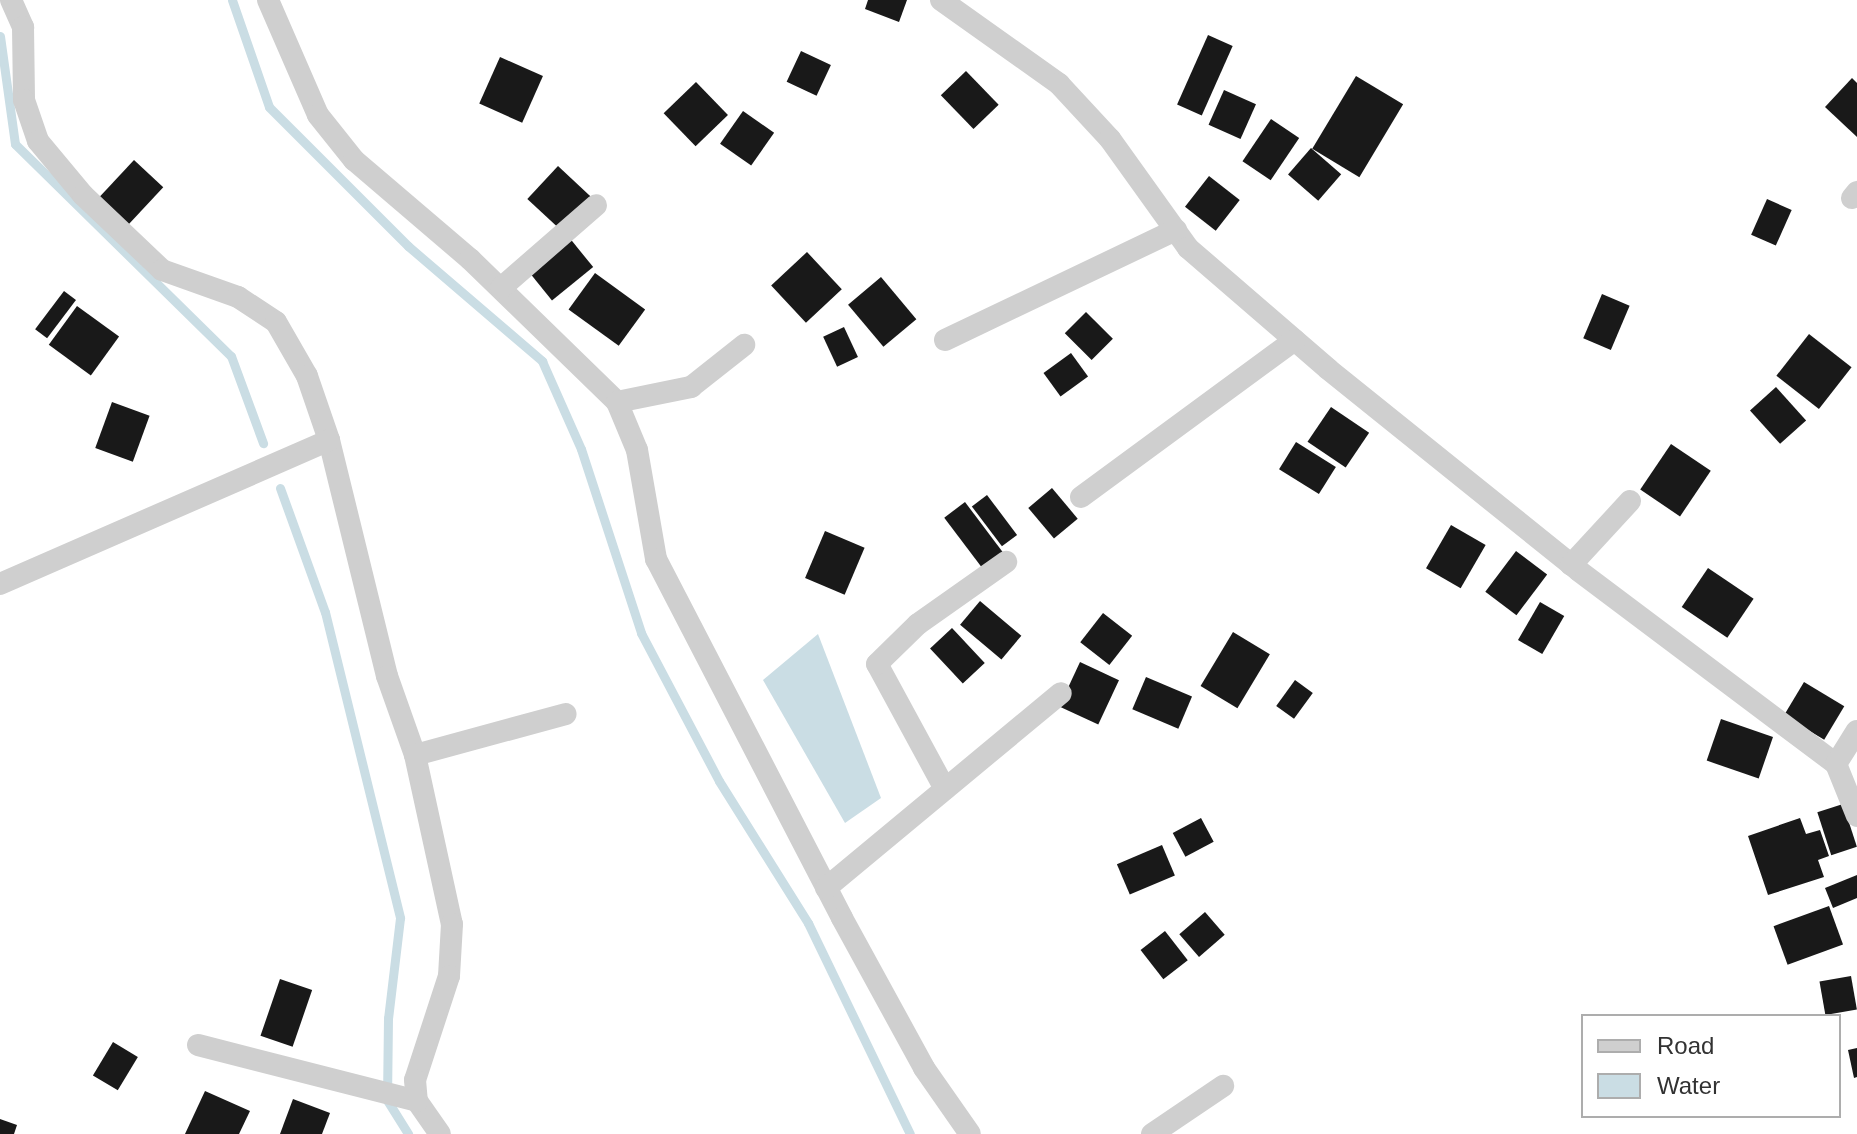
<!DOCTYPE html>
<style>
body{margin:0}
#map{position:relative;width:1857px;height:1134px;overflow:hidden;background:#fff;font-family:Helvetica,sans-serif}
div>[style]{position:absolute}
.water>*{inset:0;background:#cadde4}
.stream>*{height:9px;margin:-4.5px;padding:0 4.5px;transform-origin:4.5px;border-radius:4.5px;background:#cadde4}
.building>*{inset:0;background:#191919;transform-origin:0 0}
.street>*{height:22px;margin:-11px;padding:0 11px;transform-origin:11px;border-radius:11px;background:#cfcfcf}
span{translate:-50% -50%;white-space:nowrap;text-align:center;line-height:1.15;-webkit-text-stroke:8px #fff;paint-order:stroke}
.legend{position:absolute;left:1581px;top:1014px;width:260px;height:104px;box-sizing:border-box;background:#fff;border:2px solid #adadad;margin:0;padding:10px 14px;list-style:none;font-size:24px;color:#323232}
.legend li{display:flex;align-items:center;gap:16px;height:40px}
.legend b{width:40px;border:2px solid #adadad}
</style>
<div id="map">
<div class="water">
<div style="clip-path:polygon(818px 634px,881px 798px,845px 823px,763px 680px)"></div>
</div>
<div class="stream">
<div style="left:232px;top:0;width:113px;rotate:70.9deg"></div>
<div style="left:269px;top:107px;width:197px;rotate:45deg"></div>
<div style="left:408px;top:246px;width:177px;rotate:40.6deg"></div>
<div style="left:542px;top:361px;width:96px;rotate:66.1deg"></div>
<div style="left:581px;top:449px;width:194px;rotate:71.9deg"></div>
<div style="left:641px;top:633px;width:167px;rotate:62.2deg"></div>
<div style="left:719px;top:781px;width:168px;rotate:57.9deg"></div>
<div style="left:808px;top:923px;width:234px;rotate:64.2deg"></div>
<div style="left:0;top:36px;width:109px;rotate:82.1deg"></div>
<div style="left:15px;top:144px;width:303px;rotate:44.5deg"></div>
<div style="left:231px;top:356px;width:93px;rotate:69.8deg"></div>
<div style="left:280px;top:488px;width:132px;rotate:70.1deg"></div>
<div style="left:325px;top:612px;width:315px;rotate:76.2deg"></div>
<div style="left:400px;top:918px;width:101px;rotate:96.8deg"></div>
<div style="left:388px;top:1018px;width:82px;rotate:90.7deg"></div>
<div style="left:387px;top:1100px;width:40px;rotate:58deg"></div>
</div>
<div class="building">
<div style="clip-path:polygon(868px 0,907px 0,899px 22px,865px 9px)"></div>
<div style="left:1208px;top:35px;width:27px;height:76px;rotate:24deg"></div>
<div style="left:801px;top:51px;width:33px;height:34px;rotate:25deg"></div>
<div style="left:500px;top:57px;width:47px;height:51px;rotate:24deg"></div>
<div style="left:966px;top:71px;width:47px;height:35px;rotate:46deg"></div>
<div style="left:1356px;top:76px;width:55px;height:85px;rotate:31deg"></div>
<div style="clip-path:polygon(1852px 78px,1857px 83px,1857px 137px,1825px 107px)"></div>
<div style="left:696px;top:82px;width:46px;height:45px;rotate:46deg"></div>
<div style="left:1224px;top:90px;width:35px;height:38px;rotate:24deg"></div>
<div style="left:743px;top:111px;width:38px;height:40px;rotate:35deg"></div>
<div style="left:1271px;top:119px;width:34px;height:51px;rotate:34deg"></div>
<div style="left:1311px;top:148px;width:40px;height:35px;rotate:41deg"></div>
<div style="left:134px;top:160px;width:40px;height:52px;rotate:43deg"></div>
<div style="left:558px;top:166px;width:45px;height:45px;rotate:43deg"></div>
<div style="left:1209px;top:176px;width:39px;height:39px;rotate:38deg"></div>
<div style="left:1767px;top:199px;width:27px;height:39px;rotate:24deg"></div>
<div style="left:568px;top:236px;width:40px;height:53px;rotate:51deg"></div>
<div style="left:807px;top:252px;width:51px;height:49px;rotate:47deg"></div>
<div style="left:595px;top:273px;width:62px;height:45px;rotate:36deg"></div>
<div style="left:881px;top:277px;width:55px;height:43px;rotate:50deg"></div>
<div style="left:64px;top:291px;width:15px;height:48px;rotate:37deg"></div>
<div style="left:1602px;top:294px;width:30px;height:48px;rotate:23deg"></div>
<div style="left:77px;top:306px;width:52px;height:48px;rotate:36deg"></div>
<div style="left:1086px;top:312px;width:38px;height:30px;rotate:45deg"></div>
<div style="left:844px;top:327px;width:33px;height:23px;rotate:65deg"></div>
<div style="left:1809px;top:334px;width:54px;height:53px;rotate:38deg"></div>
<div style="left:1071px;top:353px;width:29px;height:34px;rotate:54deg"></div>
<div style="left:1776px;top:387px;width:45px;height:35px;rotate:48deg"></div>
<div style="left:112px;top:402px;width:40px;height:49px;rotate:20deg"></div>
<div style="left:1331px;top:407px;width:46px;height:42px;rotate:34deg"></div>
<div style="left:1296px;top:442px;width:47px;height:32px;rotate:32deg"></div>
<div style="left:1671px;top:444px;width:48px;height:55px;rotate:34deg"></div>
<div style="left:1052px;top:488px;width:40px;height:31px;rotate:50deg"></div>
<div style="left:987px;top:495px;width:50px;height:19px;rotate:53deg"></div>
<div style="left:965px;top:502px;width:65px;height:26px;rotate:53deg"></div>
<div style="left:1451px;top:525px;width:40px;height:50px;rotate:30deg"></div>
<div style="left:825px;top:531px;width:43px;height:51px;rotate:23deg"></div>
<div style="left:1516px;top:551px;width:39px;height:51px;rotate:37deg"></div>
<div style="left:1708px;top:568px;width:55px;height:47px;rotate:34deg"></div>
<div style="left:980px;top:601px;width:54px;height:31px;rotate:40deg"></div>
<div style="left:1540px;top:602px;width:28px;height:44px;rotate:30deg"></div>
<div style="left:1103px;top:613px;width:37px;height:37px;rotate:38deg"></div>
<div style="left:952px;top:628px;width:48px;height:30px;rotate:47deg"></div>
<div style="left:1233px;top:632px;width:43px;height:63px;rotate:31deg"></div>
<div style="left:1080px;top:662px;width:43px;height:49px;rotate:25deg"></div>
<div style="left:1146px;top:677px;width:50px;height:35px;rotate:23deg"></div>
<div style="left:1295px;top:680px;width:22px;height:32px;rotate:36deg"></div>
<div style="left:1804px;top:682px;width:47px;height:39px;rotate:31deg"></div>
<div style="left:1721px;top:719px;width:55px;height:44px;rotate:19deg"></div>
<div style="left:1843px;top:804px;width:45px;height:27px;rotate:72deg"></div>
<div style="left:1201px;top:818px;width:27px;height:32px;rotate:62deg"></div>
<div style="clip-path:polygon(1800px 818px,1806px 834px,1820px 830px,1829px 856px,1818px 860px,1824px 877px,1768px 895px,1748px 836px)"></div>
<div style="left:1162px;top:845px;width:33px;height:49px;rotate:67deg"></div>
<div style="clip-path:polygon(1857px 875px,1857px 898px,1833px 908px,1825px 888px)"></div>
<div style="left:1829px;top:906px;width:41px;height:59px;rotate:70deg"></div>
<div style="left:1205px;top:912px;width:30px;height:34px;rotate:49deg"></div>
<div style="left:1165px;top:931px;width:37px;height:31px;rotate:52deg"></div>
<div style="left:1851px;top:976px;width:34px;height:32px;rotate:80deg"></div>
<div style="left:280px;top:979px;width:34px;height:60px;rotate:19deg"></div>
<div style="left:113px;top:1042px;width:29px;height:39px;rotate:31deg"></div>
<div style="clip-path:polygon(1857px 1048px,1857px 1077px,1854px 1078px,1848px 1050px)"></div>
<div style="clip-path:polygon(205px 1091px,250px 1111px,239px 1134px,185px 1134px)"></div>
<div style="clip-path:polygon(293px 1099px,330px 1113px,322px 1134px,280px 1134px)"></div>
<div style="clip-path:polygon(0 1119px,17px 1125px,14px 1134px,0 1134px)"></div>
</div>
<div class="street">
<div style="left:11px;top:0;width:30px;rotate:66deg"></div>
<div style="left:23px;top:27px;width:73px;rotate:89.2deg"></div>
<div style="left:24px;top:100px;width:43px;rotate:71.1deg"></div>
<div style="left:38px;top:141px;width:70px;rotate:50.2deg"></div>
<div style="left:83px;top:195px;width:109px;rotate:43.5deg"></div>
<div style="left:162px;top:270px;width:81px;rotate:19.6deg"></div>
<div style="left:238px;top:297px;width:45px;rotate:33.3deg"></div>
<div style="left:276px;top:322px;width:62px;rotate:60.1deg"></div>
<div style="left:307px;top:376px;width:68px;rotate:71deg"></div>
<div style="left:329px;top:440px;width:243px;rotate:76.2deg"></div>
<div style="left:387px;top:676px;width:84px;rotate:70.5deg"></div>
<div style="left:415px;top:755px;width:173px;rotate:77.7deg"></div>
<div style="left:452px;top:924px;width:52px;rotate:93.3deg"></div>
<div style="left:449px;top:976px;width:109px;rotate:108.1deg"></div>
<div style="left:415px;top:1080px;width:21px;rotate:85deg"></div>
<div style="left:417px;top:1101px;width:40px;rotate:55.1deg"></div>
<div style="left:268px;top:0;width:125px;rotate:66.5deg"></div>
<div style="left:318px;top:115px;width:58px;rotate:51.3deg"></div>
<div style="left:354px;top:160px;width:153px;rotate:40.5deg"></div>
<div style="left:470px;top:259px;width:205px;rotate:44.2deg"></div>
<div style="left:617px;top:402px;width:52px;rotate:67.4deg"></div>
<div style="left:637px;top:450px;width:111px;rotate:80.1deg"></div>
<div style="left:656px;top:559px;width:404px;rotate:62.6deg"></div>
<div style="left:842px;top:918px;width:171px;rotate:61.3deg"></div>
<div style="left:924px;top:1068px;width:80px;rotate:55.1deg"></div>
<div style="left:941px;top:0;width:145px;rotate:35.4deg"></div>
<div style="left:1059px;top:84px;width:75px;rotate:47.2deg"></div>
<div style="left:1110px;top:139px;width:134px;rotate:54.4deg"></div>
<div style="left:1188px;top:248px;width:185px;rotate:40.8deg"></div>
<div style="left:1328px;top:369px;width:322px;rotate:38.8deg"></div>
<div style="left:1579px;top:571px;width:321px;rotate:36.9deg"></div>
<div style="left:1836px;top:764px;width:56px;rotate:68deg"></div>
<div style="left:1852px;top:198px;width:8px;rotate:-50deg"></div>
<div style="left:501px;top:288px;width:126px;rotate:-41.1deg"></div>
<div style="left:945px;top:340px;width:256px;rotate:-25.5deg"></div>
<div style="left:617px;top:402px;width:76px;rotate:-11.5deg"></div>
<div style="left:691px;top:387px;width:68px;rotate:-38.4deg"></div>
<div style="left:1081px;top:497px;width:265px;rotate:-36.3deg"></div>
<div style="left:1571px;top:565px;width:87px;rotate:-47.3deg"></div>
<div style="left:0;top:584px;width:359px;rotate:-23.6deg"></div>
<div style="left:415px;top:755px;width:156px;rotate:-15.2deg"></div>
<div style="left:1836px;top:764px;width:39px;rotate:-58deg"></div>
<div style="left:945px;top:789px;width:142px;rotate:-118.5deg"></div>
<div style="left:877px;top:664px;width:57px;rotate:-44.3deg"></div>
<div style="left:918px;top:624px;width:108px;rotate:-35.2deg"></div>
<div style="left:826px;top:888px;width:305px;rotate:-39.7deg"></div>
<div style="left:198px;top:1045px;width:226px;rotate:14.3deg"></div>
<div style="left:1152px;top:1134px;width:86px;rotate:-34.1deg"></div>
</div>
<ul class="legend">
<li><b style="height:10px;background:#cfcfcf"></b>Road</li>
<li><b style="height:22px;background:#cadde4"></b>Water</li>
</ul>
</div>
